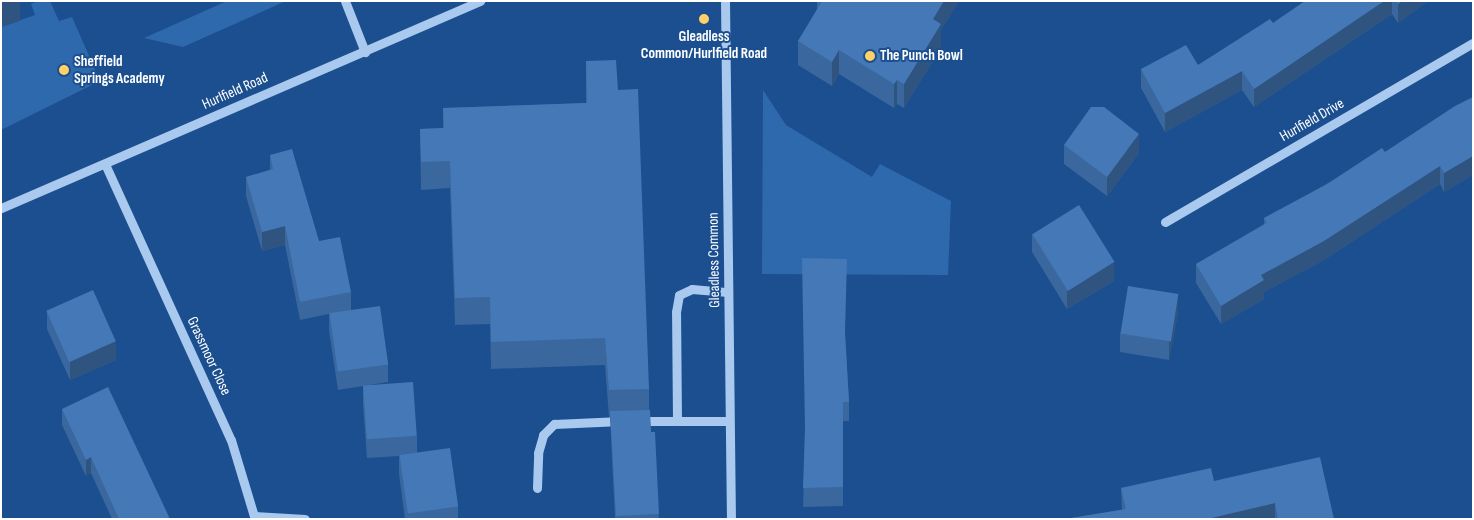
<!DOCTYPE html>
<style>
body{margin:0}
#map{position:relative;width:1474px;height:520px;overflow:hidden;background:#1b4f8f;font-family:"Sofia Sans Condensed",sans-serif}
div>[style]{position:absolute}
.green>*{inset:0;background:#2e69ad}
.minor>*{height:9px;margin:-4.5px;padding:0 4.5px;transform-origin:4.5px;border-radius:4.5px;background:#a9c9ee}
.wall>*{inset:0;background:#3a679d}
.shaded-wall>*{inset:0;background:#305480}
.building>*{inset:0;background:#4478b7;transform-origin:0 0}
.dots>*{width:14px;height:14px;translate:-50% -50%;box-sizing:border-box;border:2px solid #1b4f8f;border-radius:50%}
span{translate:-50% -50%;white-space:nowrap;text-align:center;line-height:1.15;-webkit-text-stroke:4px #1b4f8f;paint-order:stroke}
.poi-label{font-size:15px;color:#fff;font-weight:700}
.left{translate:0 -50%;text-align:left}
.street-label{font-size:15px;color:#fff}
.frame{position:absolute;inset:0;border:2px solid #fff;pointer-events:none}
</style>
<div id="map">
<div class="green">
<div style="clip-path:polygon(37px 1px,50px 1px,59px 21px,72px 17px,100px 81px,1px 130px,1px 27px,35px 15px,31px 4px)"></div>
<div style="clip-path:polygon(227px 1px,286px 1px,183px 47px,144px 38px)"></div>
<div style="clip-path:polygon(763px 90px,786px 125px,872px 177px,880px 164px,951px 201px,948px 275px,762px 274px)"></div>
</div>
<div class="minor">
<div style="left:345px;top:1px;width:55px;rotate:68.6deg"></div>
<div style="left:725px;top:1px;width:518px;rotate:89.34deg"></div>
<div style="left:105px;top:164px;width:303px;rotate:65.5deg"></div>
<div style="left:231px;top:440px;width:79px;rotate:73.2deg"></div>
<div style="left:254px;top:516px;width:51px;rotate:3.4deg"></div>
<div style="left:1px;top:208px;width:522px;rotate:-23.37deg"></div>
<div style="left:1165px;top:222px;width:356px;rotate:-30.2deg"></div>
<div style="left:639px;top:421px;width:90px"></div>
<div style="left:677px;top:421px;width:109px;rotate:-90.5deg"></div>
<div style="left:676px;top:312px;width:17px;rotate:-80deg"></div>
<div style="left:679px;top:295px;width:14px;rotate:-25deg"></div>
<div style="left:692px;top:289px;width:36px;rotate:5deg"></div>
<div style="left:537px;top:488px;width:35px;rotate:-88deg"></div>
<div style="left:538px;top:453px;width:19px;rotate:-74deg"></div>
<div style="left:543px;top:435px;width:16px;rotate:-45deg"></div>
<div style="left:554px;top:424px;width:67px;rotate:-2.6deg"></div>
</div>
<div class="wall">
<div style="clip-path:polygon(817px 1px,959px 1px,941px 30px,941px 48px,904px 108px,897px 104px,894px 108px,839px 74px,832px 86px,798px 65px,798px 41px,817px 10px)"></div>
<div style="clip-path:polygon(1305px 1px,1428px 1px,1398px 23px,1392px 14px,1254px 107px,1242px 90px,1165px 132px,1141px 88px,1141px 69px,1198px 65px,1273px 23px)"></div>
<div style="clip-path:polygon(586px 61px,618px 90px,649px 389px,649px 410px,651px 432px,659px 519px,615px 519px,610px 417px,609px 417px,605px 365px,491px 369px,490px 324px,455px 325px,450px 188px,421px 190px,420px 129px,443px 128px,443px 108px,586px 103px)"></div>
<div style="clip-path:polygon(1473px 97px,1473px 175px,1444px 192px,1440px 184px,1324px 260px,1264px 292px,1264px 299px,1221px 324px,1196px 283px,1196px 264px,1264px 224px,1264px 218px,1385px 152px)"></div>
<div style="clip-path:polygon(1064px 145px,1139px 153px,1107px 196px,1064px 164px)"></div>
<div style="clip-path:polygon(270px 155px,319px 241px,351px 292px,351px 310px,388px 364px,388px 382px,338px 390px,329px 331px,329px 314px,300px 320px,285px 245px,262px 251px,246px 196px,246px 177px,270px 170px)"></div>
<div style="clip-path:polygon(1032px 234px,1114px 281px,1067px 309px,1032px 252px)"></div>
<div style="clip-path:polygon(47px 311px,116px 360px,70px 380px,47px 329px)"></div>
<div style="clip-path:polygon(1178px 313px,1169px 360px,1120px 352px,1120px 333px)"></div>
<div style="clip-path:polygon(845px 337px,849px 402px,849px 421px,843px 421px,843px 506px,803px 507px,805px 436px)"></div>
<div style="clip-path:polygon(363px 386px,417px 436px,417px 452px,458px 506px,458px 519px,405px 519px,399px 474px,399px 456px,367px 458px,363px 404px)"></div>
<div style="clip-path:polygon(62px 409px,170px 519px,112px 519px,91px 473px,86px 476px,62px 425px)"></div>
<div style="clip-path:polygon(1214px 481px,1334px 519px,1065px 519px,1122px 510px,1121px 488px)"></div>
</div>
<div class="shaded-wall">
<div style="clip-path:polygon(8px 1px,20px 1px,20px 21px,1px 27px,1px 3px)"></div>
<div style="clip-path:polygon(944px 1px,959px 1px,941px 30px,941px 48px,904px 108px,904px 84px,933px 19px)"></div>
<div style="clip-path:polygon(1384px 1px,1392px 1px,1392px 14px,1254px 107px,1254px 89px)"></div>
<div style="clip-path:polygon(1402px 1px,1428px 1px,1398px 23px,1398px 4px)"></div>
<div style="clip-path:polygon(839px 50px,839px 74px,832px 86px,832px 62px)"></div>
<div style="clip-path:polygon(1242px 71px,1242px 90px,1165px 132px,1165px 113px)"></div>
<div style="clip-path:polygon(897px 80px,897px 104px,894px 108px,894px 84px)"></div>
<div style="clip-path:polygon(1139px 134px,1139px 153px,1107px 196px,1107px 177px)"></div>
<div style="clip-path:polygon(1473px 156px,1473px 175px,1444px 192px,1444px 173px)"></div>
<div style="clip-path:polygon(1440px 166px,1440px 184px,1324px 260px,1264px 292px,1264px 299px,1221px 324px,1221px 306px,1261px 275px)"></div>
<div style="clip-path:polygon(285px 226px,285px 245px,262px 251px,262px 232px)"></div>
<div style="clip-path:polygon(1114px 262px,1114px 281px,1067px 309px,1067px 290px)"></div>
<div style="clip-path:polygon(1178px 294px,1178px 313px,1169px 360px,1169px 342px)"></div>
<div style="clip-path:polygon(116px 341px,116px 360px,70px 380px,70px 362px)"></div>
<div style="clip-path:polygon(91px 457px,91px 473px,86px 476px,86px 460px)"></div>
<div style="clip-path:polygon(1275px 503px,1275px 519px,1207px 519px)"></div>
</div>
<div class="building">
<div style="clip-path:polygon(822px 1px,944px 1px,933px 19px,941px 24px,904px 84px,897px 80px,894px 84px,839px 50px,832px 62px,798px 41px)"></div>
<div style="clip-path:polygon(1305px 1px,1384px 1px,1254px 89px,1242px 71px,1165px 113px,1141px 69px,1186px 45px,1198px 65px,1270px 19px,1273px 23px)"></div>
<div style="clip-path:polygon(1396px 1px,1402px 1px,1398px 4px)"></div>
<div style="clip-path:polygon(616px 60px,618px 90px,638px 89px,649px 389px,609px 390px,605px 338px,491px 342px,490px 297px,455px 298px,450px 161px,421px 162px,420px 129px,444px 128px,443px 108px,587px 103px,586px 61px)"></div>
<div style="clip-path:polygon(1473px 97px,1473px 156px,1444px 173px,1440px 166px,1324px 241px,1261px 275px,1264px 280px,1221px 306px,1196px 264px,1267px 223px,1264px 218px,1324px 186px,1382px 148px,1385px 152px,1455px 106px)"></div>
<div style="clip-path:polygon(1091px 107px,1104px 107px,1139px 134px,1107px 177px,1064px 145px)"></div>
<div style="clip-path:polygon(292px 149px,319px 241px,340px 237px,351px 292px,300px 302px,285px 226px,262px 232px,246px 177px,273px 169px,270px 155px)"></div>
<div style="left:1079px;top:205px;width:67px;height:55px;rotate:58deg"></div>
<div style="clip-path:polygon(802px 258px,847px 259px,845px 332px,849px 402px,843px 402px,843px 487px,803px 488px,805px 429px)"></div>
<div style="left:1128px;top:286px;width:51px;height:48px;rotate:9deg"></div>
<div style="left:93px;top:290px;width:56px;height:51px;rotate:66deg"></div>
<div style="left:380px;top:306px;width:59px;height:51px;rotate:82deg"></div>
<div style="left:413px;top:382px;width:54px;height:50px;rotate:86deg"></div>
<div style="clip-path:polygon(108px 387px,170px 519px,119px 519px,91px 457px,86px 460px,62px 409px)"></div>
<div style="clip-path:polygon(650px 410px,651px 432px,655px 432px,659px 514px,616px 516px,610px 411px)"></div>
<div style="left:450px;top:448px;width:59px;height:51px;rotate:82deg"></div>
<div style="clip-path:polygon(1320px 457px,1334px 519px,1278px 519px,1275px 503px,1207px 519px,1065px 519px,1126px 509px,1121px 488px,1211px 468px,1214px 481px)"></div>
</div>
<div class="dots">
<div style="left:704px;top:19px;background:#ffd166"></div>
<div style="left:870px;top:56px;background:#ffd166"></div>
<div style="left:64px;top:70px;background:#ffd166"></div>
</div>
<div class="poi-label">
<span style="left:704px;top:45px">Gleadless<br>Common/Hurlfield Road</span>
<span class="left" style="left:880px;top:56px">The Punch Bowl</span>
<span class="left" style="left:74px;top:70px">Sheffield<br>Springs Academy</span>
</div>
<div class="street-label">
<span style="left:235px;top:91px;rotate:-24deg">Hurlfield Road</span>
<span style="left:1312px;top:120px;rotate:-30deg">Hurlfield Drive</span>
<span style="left:714px;top:260px;rotate:-91deg">Gleadless Common</span>
<span style="left:209px;top:356px;rotate:65deg">Grassmoor Close</span>
</div>
<div class="frame"></div>
</div>
